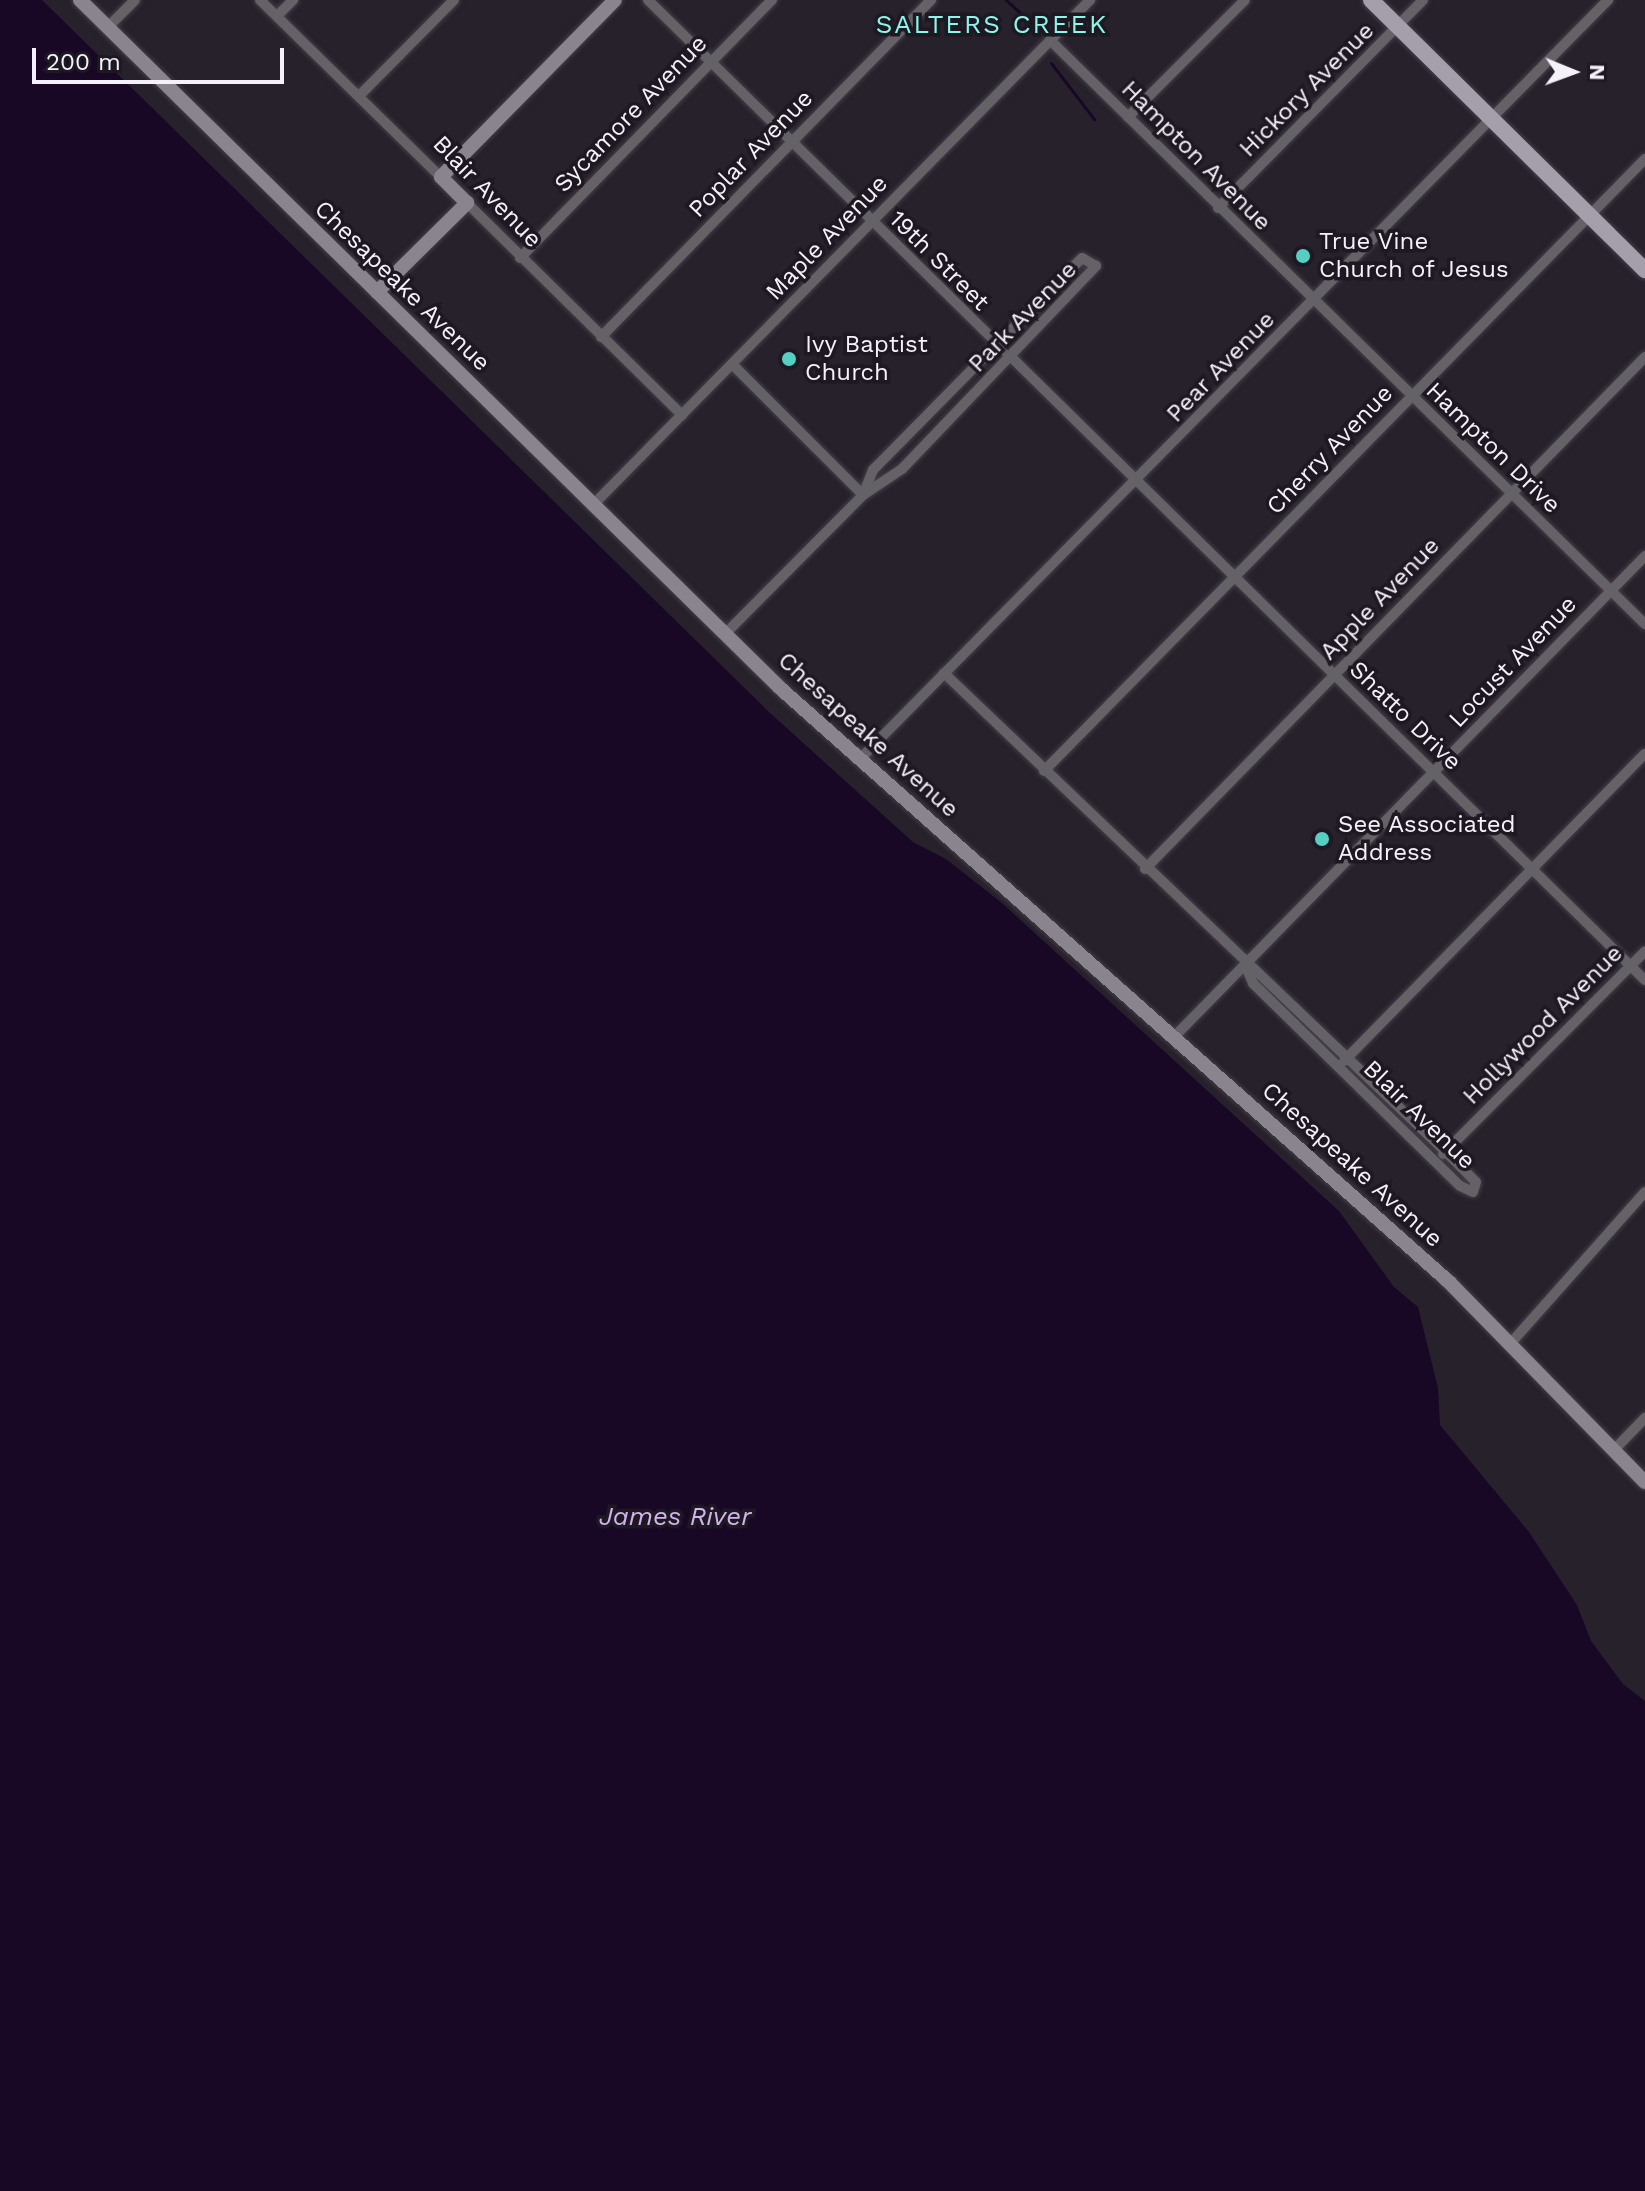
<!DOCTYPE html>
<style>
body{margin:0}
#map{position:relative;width:1645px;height:2191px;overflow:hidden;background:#27212c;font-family:"Work Sans",sans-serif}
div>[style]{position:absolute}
.water>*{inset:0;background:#190825}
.stream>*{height:3px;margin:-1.5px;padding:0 1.5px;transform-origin:1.5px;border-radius:1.5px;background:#190825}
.roads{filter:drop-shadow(0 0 2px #443e49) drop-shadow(0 0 2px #443e49)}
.street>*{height:10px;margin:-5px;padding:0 5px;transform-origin:5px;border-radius:5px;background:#646267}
.secondary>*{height:14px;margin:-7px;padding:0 7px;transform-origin:7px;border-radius:7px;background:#89848e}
.primary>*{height:16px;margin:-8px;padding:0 8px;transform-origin:8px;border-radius:8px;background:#a59fab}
.dots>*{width:22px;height:22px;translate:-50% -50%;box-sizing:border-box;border:4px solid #1d1822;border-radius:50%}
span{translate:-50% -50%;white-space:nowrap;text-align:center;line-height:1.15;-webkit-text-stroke:7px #1d1822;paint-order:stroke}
.street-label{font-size:24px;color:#f5f1f9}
.poi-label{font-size:24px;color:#f5f1f9}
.left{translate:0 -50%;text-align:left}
.neighbourhood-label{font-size:26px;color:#8df6ea;letter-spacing:2px}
.water-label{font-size:26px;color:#d3b3ef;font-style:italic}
.north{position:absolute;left:1533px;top:32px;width:80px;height:80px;-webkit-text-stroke:6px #1d1822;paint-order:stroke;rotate:91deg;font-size:22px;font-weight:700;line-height:32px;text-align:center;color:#f5f1f9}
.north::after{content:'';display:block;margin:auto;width:28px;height:36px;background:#f5f1f9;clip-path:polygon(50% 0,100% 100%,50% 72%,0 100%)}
.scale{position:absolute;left:32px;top:48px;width:252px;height:36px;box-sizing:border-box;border:4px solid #f5f1f9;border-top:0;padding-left:10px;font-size:24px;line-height:28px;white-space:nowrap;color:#f5f1f9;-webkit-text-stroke:6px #1d1822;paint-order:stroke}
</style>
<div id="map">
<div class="water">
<div style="clip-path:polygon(0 0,42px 0,770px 713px,913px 842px,946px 859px,1003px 904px,1339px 1211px,1394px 1287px,1418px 1307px,1438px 1388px,1440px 1425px,1529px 1532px,1577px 1605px,1591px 1641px,1623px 1684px,1645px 1701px,1645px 2191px,0 2191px)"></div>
</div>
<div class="stream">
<div style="left:1006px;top:0;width:43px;rotate:42.2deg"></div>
<div style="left:1051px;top:63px;width:71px;rotate:52.5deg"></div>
</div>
<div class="roads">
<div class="street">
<div style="left:260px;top:0;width:253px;rotate:44.4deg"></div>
<div style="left:648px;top:0;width:1398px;rotate:44.51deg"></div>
<div style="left:277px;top:16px;width:23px;rotate:-45deg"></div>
<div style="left:108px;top:27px;width:38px;rotate:-45deg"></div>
<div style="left:1050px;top:40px;width:834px;rotate:44.47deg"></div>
<div style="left:359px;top:96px;width:135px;rotate:-45.3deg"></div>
<div style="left:1128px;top:117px;width:165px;rotate:-45deg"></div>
<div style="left:467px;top:203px;width:302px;rotate:44.6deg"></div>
<div style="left:1218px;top:208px;width:292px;rotate:-45.4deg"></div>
<div style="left:520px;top:258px;width:361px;rotate:-45.7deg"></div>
<div style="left:601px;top:337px;width:472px;rotate:-45.6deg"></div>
<div style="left:732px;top:364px;width:185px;rotate:45deg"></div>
<div style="left:593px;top:505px;width:709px;rotate:-45.46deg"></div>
<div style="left:725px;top:634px;width:196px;rotate:-45.2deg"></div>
<div style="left:863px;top:495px;width:47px;rotate:-33.7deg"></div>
<div style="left:902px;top:469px;width:281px;rotate:-46.3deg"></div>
<div style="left:1096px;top:266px;width:16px;rotate:-150deg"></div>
<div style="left:1082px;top:258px;width:298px;rotate:134.6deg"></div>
<div style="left:873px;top:470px;width:27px;rotate:112deg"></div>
<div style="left:944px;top:673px;width:694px;rotate:43.66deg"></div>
<div style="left:1446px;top:1152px;width:42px;rotate:45deg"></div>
<div style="left:1476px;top:1182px;width:10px;rotate:107deg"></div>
<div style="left:1473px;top:1192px;width:14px;rotate:-155deg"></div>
<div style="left:1460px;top:1186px;width:290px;rotate:-135.6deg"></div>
<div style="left:1253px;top:983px;width:20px;rotate:-114deg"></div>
<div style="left:860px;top:759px;width:1066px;rotate:-45.42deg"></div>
<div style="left:1044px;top:771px;width:858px;rotate:-45.52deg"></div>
<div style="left:1145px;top:869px;width:716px;rotate:-45.68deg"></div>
<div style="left:1175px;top:1036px;width:672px;rotate:-45.6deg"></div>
<div style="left:1344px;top:1061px;width:430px;rotate:-45.6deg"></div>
<div style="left:1443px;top:1154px;width:286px;rotate:-45.1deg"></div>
<div style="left:1510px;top:1344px;width:203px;rotate:-48.4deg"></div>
<div style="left:1614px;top:1450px;width:45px;rotate:-45.9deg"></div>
</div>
<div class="secondary">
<div style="left:80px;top:0;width:982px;rotate:44.5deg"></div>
<div style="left:780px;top:688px;width:895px;rotate:41.6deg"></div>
<div style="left:1449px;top:1282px;width:280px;rotate:45.6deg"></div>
<div style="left:377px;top:292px;width:127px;rotate:-44.7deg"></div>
<div style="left:467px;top:203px;width:37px;rotate:-135deg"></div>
<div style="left:441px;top:177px;width:248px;rotate:-45.5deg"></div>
</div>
<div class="primary">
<div style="left:1371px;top:0;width:385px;rotate:44.6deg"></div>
</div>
</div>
<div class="dots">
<div style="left:1303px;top:256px;background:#57cec2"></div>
<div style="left:789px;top:359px;background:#57cec2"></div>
<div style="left:1322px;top:839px;background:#57cec2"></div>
</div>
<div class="street-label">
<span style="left:1307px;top:90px;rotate:-45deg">Hickory Avenue</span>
<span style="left:631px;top:114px;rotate:-46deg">Sycamore Avenue</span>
<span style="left:751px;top:154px;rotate:-46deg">Poplar Avenue</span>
<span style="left:1196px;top:156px;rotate:45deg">Hampton Avenue</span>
<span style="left:487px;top:192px;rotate:46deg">Blair Avenue</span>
<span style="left:827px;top:238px;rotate:-46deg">Maple Avenue</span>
<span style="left:939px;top:261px;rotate:45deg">19th Street</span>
<span style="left:402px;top:286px;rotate:44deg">Chesapeake Avenue</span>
<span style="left:1023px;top:317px;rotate:-46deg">Park Avenue</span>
<span style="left:1221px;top:367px;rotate:-46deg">Pear Avenue</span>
<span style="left:1493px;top:448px;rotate:44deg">Hampton Drive</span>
<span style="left:1330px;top:450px;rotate:-46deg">Cherry Avenue</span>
<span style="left:1380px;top:599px;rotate:-46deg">Apple Avenue</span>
<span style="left:1513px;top:662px;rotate:-46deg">Locust Avenue</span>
<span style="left:1405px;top:716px;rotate:44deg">Shatto Drive</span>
<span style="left:868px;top:735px;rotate:42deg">Chesapeake Avenue</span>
<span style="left:1543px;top:1025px;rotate:-45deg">Hollywood Avenue</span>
<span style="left:1419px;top:1115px;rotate:44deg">Blair Avenue</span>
<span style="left:1352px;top:1165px;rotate:42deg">Chesapeake Avenue</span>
</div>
<div class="poi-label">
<span class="left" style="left:1319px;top:256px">True Vine<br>Church of Jesus</span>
<span class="left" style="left:805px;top:359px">Ivy Baptist<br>Church</span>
<span class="left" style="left:1338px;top:839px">See Associated<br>Address</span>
</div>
<div class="neighbourhood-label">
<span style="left:992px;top:25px">SALTERS CREEK</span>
</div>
<div class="water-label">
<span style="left:675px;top:1517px">James River</span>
</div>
<div class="north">N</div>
<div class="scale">200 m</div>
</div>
